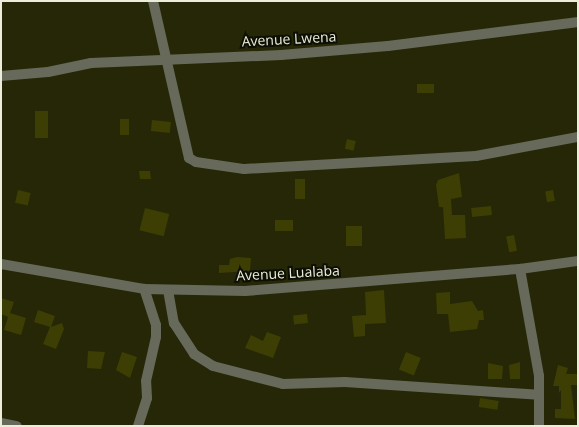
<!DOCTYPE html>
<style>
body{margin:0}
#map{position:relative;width:579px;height:427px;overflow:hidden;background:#262707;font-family:"Open Sans",sans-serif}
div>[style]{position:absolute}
.building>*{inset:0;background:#3d3e03;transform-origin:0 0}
.minor>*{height:10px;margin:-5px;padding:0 5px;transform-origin:5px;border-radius:5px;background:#67695a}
span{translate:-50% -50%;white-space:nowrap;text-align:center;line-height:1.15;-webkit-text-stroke:4px #0e0f04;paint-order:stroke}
.street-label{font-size:14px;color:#ebedda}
.frame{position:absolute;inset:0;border:2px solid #ebedda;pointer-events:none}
</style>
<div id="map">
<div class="building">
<div style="left:434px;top:84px;width:9px;height:17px;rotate:90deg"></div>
<div style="left:35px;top:111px;width:13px;height:27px"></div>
<div style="left:120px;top:119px;width:9px;height:16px"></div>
<div style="left:152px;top:120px;width:19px;height:11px;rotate:6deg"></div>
<div style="left:347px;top:139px;width:9px;height:10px;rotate:13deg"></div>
<div style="clip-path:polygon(139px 171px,150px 171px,151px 179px,140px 179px)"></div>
<div style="clip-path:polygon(459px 173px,462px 197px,451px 199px,452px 215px,465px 215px,466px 238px,445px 239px,443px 207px,439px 207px,436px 185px,438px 180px)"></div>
<div style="left:295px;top:179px;width:10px;height:20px"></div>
<div style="left:18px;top:190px;width:13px;height:13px;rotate:13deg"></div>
<div style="left:553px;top:190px;width:11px;height:8px;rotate:80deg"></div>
<div style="left:491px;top:206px;width:9px;height:20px;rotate:84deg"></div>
<div style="left:145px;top:208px;width:25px;height:23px;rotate:14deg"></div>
<div style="left:275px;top:220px;width:18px;height:11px"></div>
<div style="left:346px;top:226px;width:16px;height:20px"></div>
<div style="left:514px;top:235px;width:16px;height:8px;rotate:79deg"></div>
<div style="clip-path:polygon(237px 257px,251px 258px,250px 271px,219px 273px,219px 265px,229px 265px,230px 259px)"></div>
<div style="clip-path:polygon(384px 290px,386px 323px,365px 324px,365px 336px,354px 337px,352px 316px,366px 315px,365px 292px)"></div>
<div style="clip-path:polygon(450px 292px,450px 304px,472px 301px,478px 311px,483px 310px,484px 320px,479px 320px,477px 329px,450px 332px,448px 314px,437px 314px,436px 293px)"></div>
<div style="clip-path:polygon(1px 298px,14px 302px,10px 313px,26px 318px,21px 335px,4px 330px,8px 317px,1px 314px)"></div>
<div style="clip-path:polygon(38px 310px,55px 316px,51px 327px,62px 323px,64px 329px,56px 349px,43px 344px,50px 327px,34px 322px)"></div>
<div style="left:307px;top:314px;width:9px;height:14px;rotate:84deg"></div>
<div style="clip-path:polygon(267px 332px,281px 337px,273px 358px,245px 348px,251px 335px,263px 341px)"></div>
<div style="clip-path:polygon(88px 351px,105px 352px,101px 369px,87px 368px)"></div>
<div style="clip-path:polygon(122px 352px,137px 357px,130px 378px,116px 370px)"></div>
<div style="left:406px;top:352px;width:16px;height:19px;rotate:22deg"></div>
<div style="clip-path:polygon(520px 362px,520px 379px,510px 379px,509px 365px)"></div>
<div style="clip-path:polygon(488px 363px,503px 366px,502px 379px,488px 379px)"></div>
<div style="clip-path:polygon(558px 365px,568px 368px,566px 374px,577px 374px,578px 385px,571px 385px,575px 419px,555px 418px,555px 409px,561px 409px,561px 390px,559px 393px,559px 386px,553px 386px)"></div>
<div style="left:480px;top:398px;width:19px;height:9px;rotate:9deg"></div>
</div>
<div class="minor">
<div style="left:153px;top:1px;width:161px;rotate:77.1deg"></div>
<div style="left:189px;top:158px;width:8px;rotate:30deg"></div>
<div style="left:196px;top:162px;width:49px;rotate:8.3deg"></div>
<div style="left:244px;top:169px;width:232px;rotate:-3.2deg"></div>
<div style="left:476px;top:156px;width:104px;rotate:-10.6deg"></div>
<div style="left:1px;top:76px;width:47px;rotate:-4.9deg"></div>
<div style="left:48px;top:72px;width:44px;rotate:-11.8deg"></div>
<div style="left:91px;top:63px;width:190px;rotate:-2.4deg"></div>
<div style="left:281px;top:55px;width:107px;rotate:-4.8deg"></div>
<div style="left:388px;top:46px;width:192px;rotate:-7.2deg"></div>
<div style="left:1px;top:264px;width:145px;rotate:9.9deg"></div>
<div style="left:144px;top:289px;width:101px;rotate:1.1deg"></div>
<div style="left:245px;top:291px;width:276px;rotate:-4.6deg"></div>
<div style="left:520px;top:269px;width:59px;rotate:-7.9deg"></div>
<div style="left:520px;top:269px;width:109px;rotate:79.9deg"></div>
<div style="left:539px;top:376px;width:50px;rotate:90deg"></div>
<div style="left:168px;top:290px;width:34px;rotate:80deg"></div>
<div style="left:174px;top:323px;width:37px;rotate:57deg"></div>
<div style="left:194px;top:354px;width:22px;rotate:32deg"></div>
<div style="left:213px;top:366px;width:72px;rotate:14.4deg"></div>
<div style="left:283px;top:384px;width:62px;rotate:-1.8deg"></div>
<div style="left:345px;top:382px;width:194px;rotate:3.8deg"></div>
<div style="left:1px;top:423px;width:16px;rotate:11deg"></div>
<div style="left:138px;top:426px;width:29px;rotate:-72deg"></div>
<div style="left:147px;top:398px;width:17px;rotate:-93deg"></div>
<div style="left:146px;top:381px;width:45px;rotate:-77.2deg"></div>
<div style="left:156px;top:337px;width:12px;rotate:-90deg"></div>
<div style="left:156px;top:325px;width:38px;rotate:-108deg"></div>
</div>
<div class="street-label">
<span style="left:289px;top:39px;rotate:-3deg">Avenue Lwena</span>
<span style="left:288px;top:273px;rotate:-3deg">Avenue Lualaba</span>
</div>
<div class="frame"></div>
</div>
